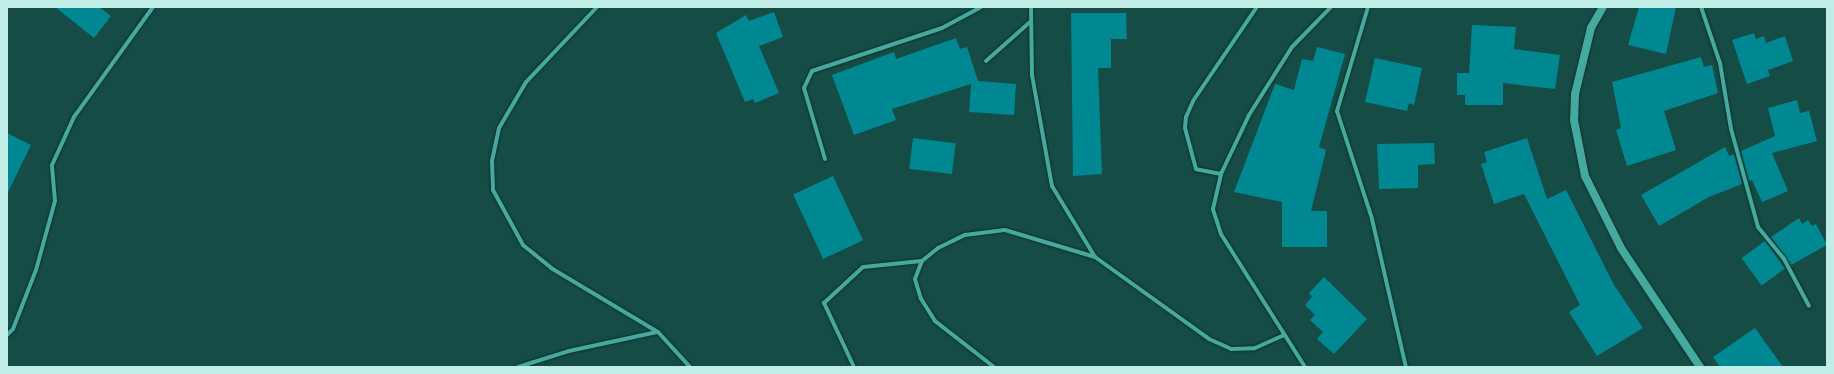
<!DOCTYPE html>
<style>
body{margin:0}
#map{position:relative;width:1834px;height:374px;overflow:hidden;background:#154c46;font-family:"Open Sans",sans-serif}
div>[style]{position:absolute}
.building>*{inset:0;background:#008892;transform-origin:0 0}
.roads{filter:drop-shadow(0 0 1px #0f2f2b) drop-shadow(0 0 1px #0f2f2b)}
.street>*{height:4px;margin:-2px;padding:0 2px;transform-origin:2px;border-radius:2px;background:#44aa9d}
.secondary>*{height:8px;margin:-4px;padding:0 4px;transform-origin:4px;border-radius:4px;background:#44aa9d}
span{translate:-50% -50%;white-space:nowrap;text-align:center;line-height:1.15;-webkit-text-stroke:3px #02302b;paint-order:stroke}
.frame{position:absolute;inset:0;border:8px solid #c0ede5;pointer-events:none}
</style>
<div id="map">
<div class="building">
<div style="clip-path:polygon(55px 7px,99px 7px,111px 16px,94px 38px)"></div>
<div style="clip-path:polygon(1639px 7px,1676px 7px,1666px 54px,1628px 45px)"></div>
<div style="clip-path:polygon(774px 12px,783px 37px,759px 46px,779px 93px,755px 103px,753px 99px,745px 102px,716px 33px,746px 15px,749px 21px)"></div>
<div style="clip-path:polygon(1071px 13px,1126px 13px,1127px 39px,1111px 39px,1111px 68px,1098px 68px,1102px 174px,1073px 176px)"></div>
<div style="clip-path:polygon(1472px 25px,1516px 27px,1514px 49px,1560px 55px,1555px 89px,1503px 83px,1503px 105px,1465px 105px,1465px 95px,1457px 95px,1457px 73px,1469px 73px)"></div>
<div style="clip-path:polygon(1754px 33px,1756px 39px,1764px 36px,1766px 43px,1785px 36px,1793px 61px,1768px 70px,1770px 76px,1747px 84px,1732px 40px)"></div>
<div style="clip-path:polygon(956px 38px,960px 49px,967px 47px,978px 81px,1016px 84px,1014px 115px,969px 112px,971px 84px,892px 109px,896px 120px,854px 135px,832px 75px,894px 52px,896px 59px)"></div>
<div style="clip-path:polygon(1317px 47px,1345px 54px,1319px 147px,1326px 150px,1311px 211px,1327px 211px,1327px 247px,1282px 247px,1282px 202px,1234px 192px,1275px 84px,1294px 90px,1302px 59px,1313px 61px)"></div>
<div style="clip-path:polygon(1701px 57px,1704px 67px,1712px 65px,1718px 93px,1664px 111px,1676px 150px,1627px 166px,1616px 130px,1621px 128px,1612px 82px)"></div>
<div style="clip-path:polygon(1375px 58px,1422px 68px,1414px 105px,1409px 103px,1407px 111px,1365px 102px)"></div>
<div style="clip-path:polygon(1797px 100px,1800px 113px,1809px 111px,1817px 141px,1772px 153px,1788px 191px,1762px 202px,1752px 180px,1749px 181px,1741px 151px,1775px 136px,1768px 108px)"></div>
<div style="clip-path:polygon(7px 133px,31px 145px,7px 194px)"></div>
<div style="left:913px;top:138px;width:43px;height:31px;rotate:7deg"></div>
<div style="clip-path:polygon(1527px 138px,1547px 199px,1566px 190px,1614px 285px,1643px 328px,1597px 356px,1569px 312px,1580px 305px,1524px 194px,1494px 204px,1481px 164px,1487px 162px,1484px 152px)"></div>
<div style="clip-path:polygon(1434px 143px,1435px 164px,1418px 165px,1418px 188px,1379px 189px,1377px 144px)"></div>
<div style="clip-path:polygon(1725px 147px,1729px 156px,1734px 154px,1742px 184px,1709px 197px,1659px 226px,1641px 195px)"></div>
<div style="left:833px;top:176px;width:71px;height:44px;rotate:65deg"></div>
<div style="clip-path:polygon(1799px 218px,1802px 224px,1808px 220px,1812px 226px,1816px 224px,1827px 245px,1791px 265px,1771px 237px)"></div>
<div style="left:1765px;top:241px;width:34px;height:29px;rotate:54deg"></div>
<div style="clip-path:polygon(1324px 277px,1367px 319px,1334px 354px,1317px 339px,1323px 332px,1310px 320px,1315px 315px,1305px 305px,1312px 297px,1309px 293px)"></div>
<div style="clip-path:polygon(1755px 328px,1783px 367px,1720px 367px,1713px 357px)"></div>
</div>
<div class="roads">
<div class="street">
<div style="left:597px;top:7px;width:103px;rotate:133.4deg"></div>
<div style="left:526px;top:82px;width:53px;rotate:120.4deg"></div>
<div style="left:499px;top:128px;width:33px;rotate:102deg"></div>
<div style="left:492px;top:160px;width:30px;rotate:88deg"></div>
<div style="left:493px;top:190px;width:63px;rotate:61.4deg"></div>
<div style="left:523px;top:245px;width:36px;rotate:39deg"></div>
<div style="left:551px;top:268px;width:125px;rotate:30.9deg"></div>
<div style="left:658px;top:332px;width:47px;rotate:47.6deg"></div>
<div style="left:1031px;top:7px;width:68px;rotate:89.2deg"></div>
<div style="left:1032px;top:75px;width:113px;rotate:79.8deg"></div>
<div style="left:1052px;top:186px;width:83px;rotate:58.8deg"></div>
<div style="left:1095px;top:257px;width:140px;rotate:35.7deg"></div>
<div style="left:1209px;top:339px;width:24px;rotate:24deg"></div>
<div style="left:1231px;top:349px;width:24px;rotate:-2deg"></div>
<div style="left:1255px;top:348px;width:32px;rotate:-24deg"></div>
<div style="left:1368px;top:7px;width:109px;rotate:106.6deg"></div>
<div style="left:1337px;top:111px;width:114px;rotate:72deg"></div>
<div style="left:1372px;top:219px;width:152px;rotate:77.1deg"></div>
<div style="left:1701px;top:7px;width:59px;rotate:71.3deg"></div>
<div style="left:1720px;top:63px;width:67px;rotate:80.5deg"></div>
<div style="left:1731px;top:129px;width:102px;rotate:74.6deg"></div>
<div style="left:1758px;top:227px;width:41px;rotate:50.9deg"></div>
<div style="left:1784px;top:259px;width:53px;rotate:62deg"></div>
<div style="left:986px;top:61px;width:60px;rotate:-41.6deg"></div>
<div style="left:825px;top:159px;width:74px;rotate:-106.5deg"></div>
<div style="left:804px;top:88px;width:19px;rotate:-65deg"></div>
<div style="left:812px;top:71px;width:137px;rotate:-18.3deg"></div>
<div style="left:942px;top:28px;width:44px;rotate:-28.3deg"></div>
<div style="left:1221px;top:174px;width:25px;rotate:-169deg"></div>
<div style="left:1196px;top:169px;width:42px;rotate:-105deg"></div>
<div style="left:1185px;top:128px;width:11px;rotate:-85deg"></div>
<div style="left:1186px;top:117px;width:17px;rotate:-66deg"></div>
<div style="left:1193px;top:101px;width:114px;rotate:-55.8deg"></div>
<div style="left:7px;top:335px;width:8px;rotate:-45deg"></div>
<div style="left:13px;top:329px;width:63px;rotate:-68.7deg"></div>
<div style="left:36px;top:270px;width:72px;rotate:-74.6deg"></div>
<div style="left:55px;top:201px;width:36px;rotate:-95deg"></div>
<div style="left:52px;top:165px;width:53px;rotate:-65.4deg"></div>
<div style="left:74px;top:117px;width:135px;rotate:-54.3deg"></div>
<div style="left:518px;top:367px;width:53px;rotate:-17.4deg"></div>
<div style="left:569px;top:351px;width:90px;rotate:-12.2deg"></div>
<div style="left:854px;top:367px;width:71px;rotate:-115.1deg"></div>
<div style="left:824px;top:303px;width:53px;rotate:-42.7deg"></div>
<div style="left:863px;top:267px;width:59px;rotate:-5.8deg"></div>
<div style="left:994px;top:367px;width:75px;rotate:-142.1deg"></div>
<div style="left:935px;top:321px;width:26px;rotate:-122deg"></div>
<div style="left:921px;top:299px;width:21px;rotate:-107deg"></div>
<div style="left:915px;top:279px;width:19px;rotate:-69deg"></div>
<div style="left:922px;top:261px;width:21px;rotate:-39deg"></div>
<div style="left:938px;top:248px;width:30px;rotate:-26deg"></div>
<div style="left:965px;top:235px;width:40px;rotate:-7.1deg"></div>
<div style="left:1005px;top:230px;width:94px;rotate:16.7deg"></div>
<div style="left:1305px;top:367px;width:157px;rotate:-122.3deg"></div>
<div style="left:1221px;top:234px;width:26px;rotate:-108deg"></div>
<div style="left:1213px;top:209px;width:36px;rotate:-77deg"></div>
<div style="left:1221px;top:174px;width:65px;rotate:-64.6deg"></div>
<div style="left:1249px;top:115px;width:80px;rotate:-57.7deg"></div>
<div style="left:1292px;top:47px;width:56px;rotate:-45.7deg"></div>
</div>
<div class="secondary">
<div style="left:1603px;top:7px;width:24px;rotate:120deg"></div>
<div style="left:1591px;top:28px;width:68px;rotate:103.6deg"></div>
<div style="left:1575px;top:94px;width:26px;rotate:92deg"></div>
<div style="left:1574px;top:120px;width:57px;rotate:78.9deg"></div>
<div style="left:1585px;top:176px;width:80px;rotate:63.4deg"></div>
<div style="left:1621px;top:248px;width:143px;rotate:56.4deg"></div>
</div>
</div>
<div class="frame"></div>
</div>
